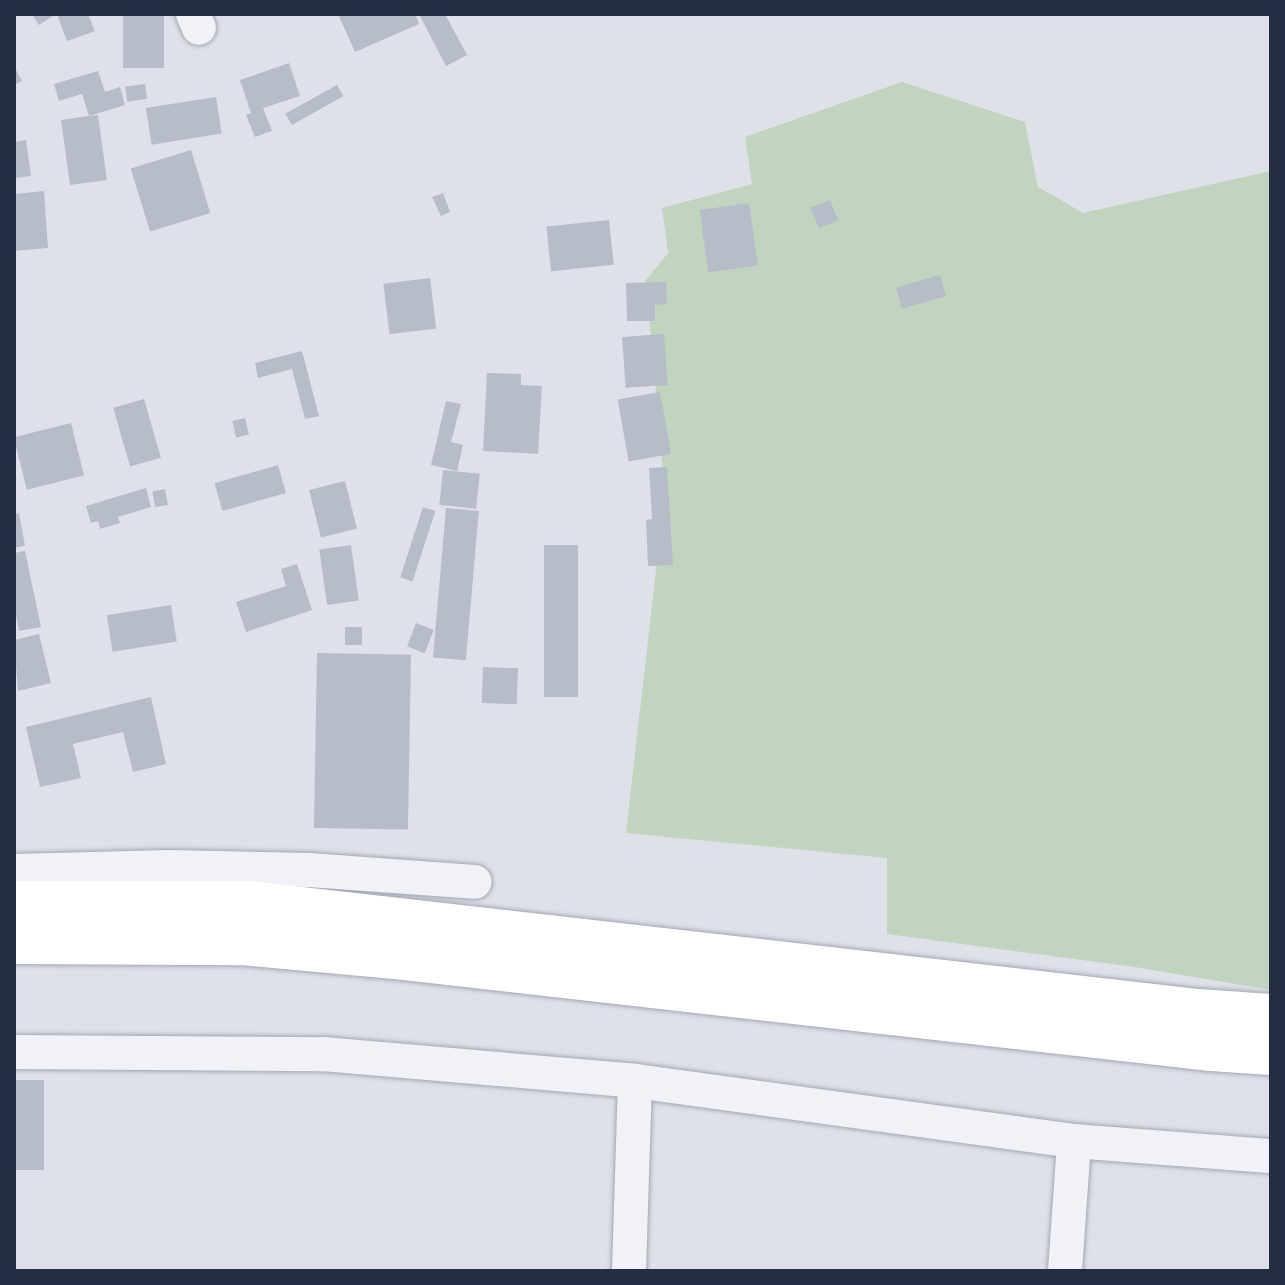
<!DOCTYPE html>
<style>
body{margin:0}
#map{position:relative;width:1285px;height:1285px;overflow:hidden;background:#dee1e9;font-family:Helvetica,sans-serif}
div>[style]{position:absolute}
.green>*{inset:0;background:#c1d4be}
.building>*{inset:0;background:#b7bcc9;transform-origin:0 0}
.roads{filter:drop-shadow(0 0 2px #a3a7b3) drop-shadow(0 0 2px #a3a7b3)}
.minor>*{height:34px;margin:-17px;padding:0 17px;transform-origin:17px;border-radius:17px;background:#f1f2f7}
.highway>*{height:44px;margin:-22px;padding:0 22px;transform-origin:22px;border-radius:22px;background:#fff}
span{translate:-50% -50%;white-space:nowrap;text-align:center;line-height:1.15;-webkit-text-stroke:7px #edf0f6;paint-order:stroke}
.frame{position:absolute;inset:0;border:16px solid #252d41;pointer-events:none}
</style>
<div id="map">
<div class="green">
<div style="clip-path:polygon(902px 82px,1025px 122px,1038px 187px,1083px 213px,1271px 171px,1271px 990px,1135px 967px,887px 934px,887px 858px,626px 833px,658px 553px,670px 554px,646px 280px,668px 253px,662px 208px,752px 184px,745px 137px)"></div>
</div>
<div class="building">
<div style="clip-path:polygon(36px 14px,51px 14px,53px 16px,39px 25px,33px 16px)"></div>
<div style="clip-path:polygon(57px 14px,88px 14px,95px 31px,67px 41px)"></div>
<div style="left:123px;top:14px;width:41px;height:54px"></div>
<div style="clip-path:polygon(338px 14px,415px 14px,419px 24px,355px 52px)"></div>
<div style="clip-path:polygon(419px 14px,445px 14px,467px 55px,446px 66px)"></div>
<div style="clip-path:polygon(289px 63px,300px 96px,263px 108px,272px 131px,255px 137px,246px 115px,251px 113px,240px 80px)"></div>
<div style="clip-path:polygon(14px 66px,22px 81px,14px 85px)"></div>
<div style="clip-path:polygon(98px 71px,105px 92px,120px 87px,125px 105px,89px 116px,98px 115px,107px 180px,70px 185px,61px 120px,89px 116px,82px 94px,59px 101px,54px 84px)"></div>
<div style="left:145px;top:84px;width:15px;height:20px;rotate:82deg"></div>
<div style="left:337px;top:85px;width:13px;height:59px;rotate:61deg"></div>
<div style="left:216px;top:97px;width:37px;height:71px;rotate:81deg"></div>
<div style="clip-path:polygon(26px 140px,31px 176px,14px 178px,14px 142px)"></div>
<div style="left:191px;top:150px;width:66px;height:63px;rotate:73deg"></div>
<div style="clip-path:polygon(44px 191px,48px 248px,14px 251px,14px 194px)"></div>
<div style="clip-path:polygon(443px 193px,450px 212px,441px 216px,432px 197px)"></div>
<div style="left:830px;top:200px;width:22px;height:21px;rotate:68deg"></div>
<div style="left:749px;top:203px;width:63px;height:50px;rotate:82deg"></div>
<div style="left:609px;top:220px;width:45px;height:63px;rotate:84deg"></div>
<div style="left:940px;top:275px;width:22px;height:46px;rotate:74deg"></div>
<div style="left:430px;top:278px;width:51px;height:47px;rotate:83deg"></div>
<div style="clip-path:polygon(666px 282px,667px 304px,655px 305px,655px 321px,627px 321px,626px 283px)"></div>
<div style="left:664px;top:334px;width:51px;height:42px;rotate:86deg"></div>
<div style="clip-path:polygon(302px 351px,319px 416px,305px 419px,292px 369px,258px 378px,255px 363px)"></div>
<div style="clip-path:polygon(487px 373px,521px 374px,521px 385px,542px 386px,538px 454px,483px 451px)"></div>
<div style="left:660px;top:392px;width:63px;height:43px;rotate:80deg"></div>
<div style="left:144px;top:399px;width:61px;height:32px;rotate:74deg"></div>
<div style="clip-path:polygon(446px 401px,461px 404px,451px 442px,463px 445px,457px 471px,431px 465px)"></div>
<div style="left:245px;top:418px;width:17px;height:13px;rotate:77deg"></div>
<div style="left:71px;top:423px;width:54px;height:59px;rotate:76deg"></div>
<div style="left:278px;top:465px;width:29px;height:66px;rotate:74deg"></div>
<div style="clip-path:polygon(667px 467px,673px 565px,648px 566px,646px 520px,652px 519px,649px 468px)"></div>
<div style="left:443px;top:470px;width:37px;height:35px;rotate:6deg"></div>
<div style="left:345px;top:481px;width:49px;height:37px;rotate:76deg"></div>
<div style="clip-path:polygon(146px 488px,151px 507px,118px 517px,120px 523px,100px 529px,98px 521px,91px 523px,86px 506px)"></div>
<div style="left:165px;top:489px;width:16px;height:13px;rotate:79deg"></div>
<div style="left:423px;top:507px;width:13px;height:74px;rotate:18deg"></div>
<div style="left:446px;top:508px;width:33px;height:150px;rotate:5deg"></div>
<div style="clip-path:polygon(19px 513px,25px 546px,14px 548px,14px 514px)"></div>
<div style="left:351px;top:545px;width:56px;height:32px;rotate:82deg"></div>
<div style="left:544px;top:545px;width:34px;height:152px"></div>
<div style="clip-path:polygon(25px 551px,41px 627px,19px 631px,14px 604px,14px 553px)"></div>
<div style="clip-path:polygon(297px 564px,312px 610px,246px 632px,236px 602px,286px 586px,281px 569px)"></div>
<div style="left:171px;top:605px;width:37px;height:65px;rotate:81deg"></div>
<div style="left:416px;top:623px;width:19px;height:25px;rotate:21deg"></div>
<div style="left:345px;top:627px;width:17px;height:18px"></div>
<div style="clip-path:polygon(39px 634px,51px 683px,18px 691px,14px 640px)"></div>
<div style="left:317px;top:653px;width:94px;height:175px;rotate:1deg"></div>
<div style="left:483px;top:667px;width:35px;height:36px;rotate:2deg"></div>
<div style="clip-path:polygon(151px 697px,166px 764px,133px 772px,123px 732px,73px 744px,81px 778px,40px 787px,26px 727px)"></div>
<div style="left:44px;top:1080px;width:90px;height:30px;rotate:90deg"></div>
</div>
<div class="roads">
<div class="minor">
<div style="left:193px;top:14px;width:15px;rotate:67deg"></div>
<div style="left:14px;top:871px;width:155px;rotate:-1.5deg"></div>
<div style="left:169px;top:867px;width:140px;rotate:1.2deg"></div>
<div style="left:309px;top:870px;width:166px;rotate:4.1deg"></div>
<div style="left:14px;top:1052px;width:309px;rotate:0.4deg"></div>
<div style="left:323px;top:1054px;width:313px;rotate:4.9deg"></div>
<div style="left:635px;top:1081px;width:443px;rotate:7.8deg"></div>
<div style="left:1074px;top:1141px;width:198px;rotate:4.4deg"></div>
<div style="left:629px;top:1271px;width:190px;rotate:-88.2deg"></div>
<div style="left:1065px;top:1271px;width:130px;rotate:-86deg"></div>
</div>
<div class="highway">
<div style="left:14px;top:903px;width:236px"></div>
<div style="left:250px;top:903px;width:954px;rotate:6.5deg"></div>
<div style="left:1198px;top:1011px;width:73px;rotate:3.9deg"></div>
<div style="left:14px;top:942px;width:228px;rotate:0.3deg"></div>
<div style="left:242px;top:943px;width:162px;rotate:5.3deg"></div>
<div style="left:403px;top:958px;width:814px;rotate:6.42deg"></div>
<div style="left:1212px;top:1049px;width:59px;rotate:3.9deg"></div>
</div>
</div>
<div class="frame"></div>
</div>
